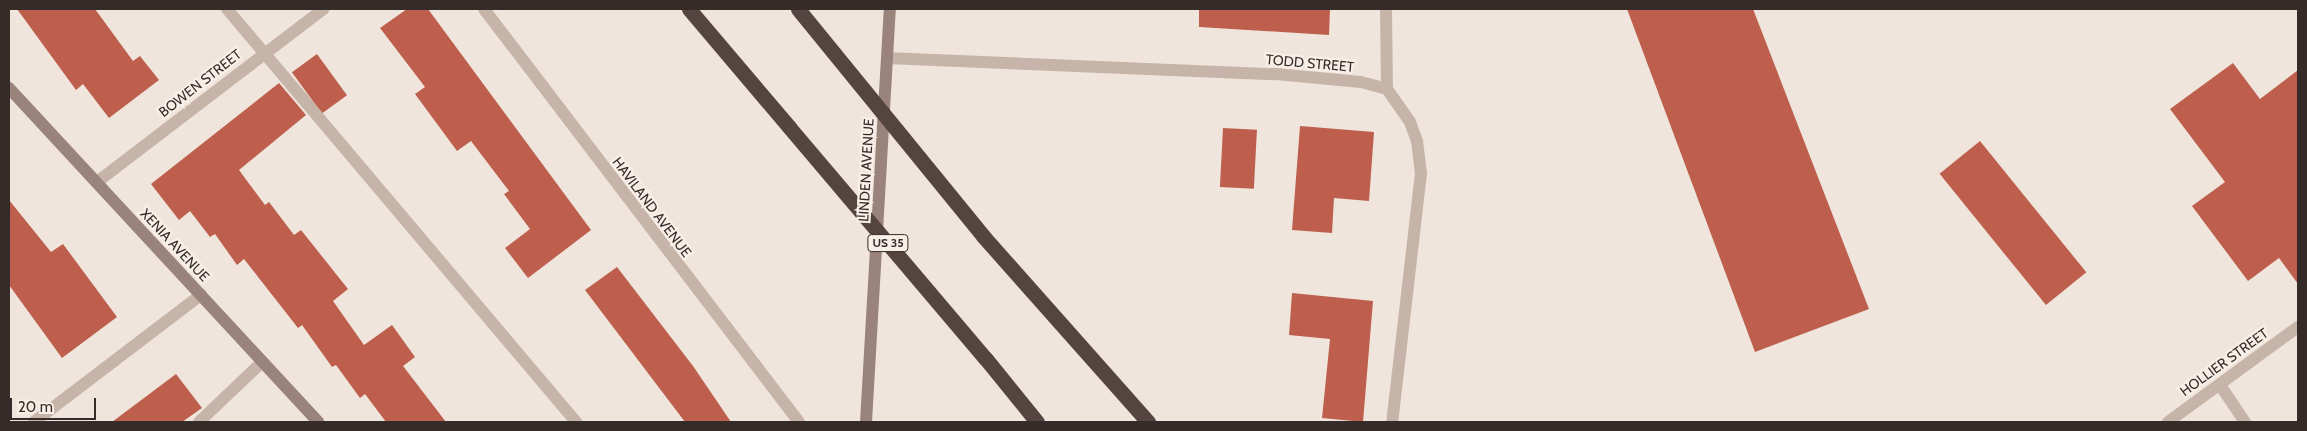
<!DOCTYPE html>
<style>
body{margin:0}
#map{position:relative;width:2307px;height:431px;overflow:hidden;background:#f0e5dc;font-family:Cabin,sans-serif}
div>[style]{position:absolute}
.building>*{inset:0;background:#bd5f4c;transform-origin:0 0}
.lane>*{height:12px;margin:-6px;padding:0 6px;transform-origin:6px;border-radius:6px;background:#c7b4a8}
.street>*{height:12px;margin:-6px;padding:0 6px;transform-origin:6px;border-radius:6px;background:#c7b4a8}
.secondary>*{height:12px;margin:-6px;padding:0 6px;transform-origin:6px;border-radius:6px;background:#9a837a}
.highway>*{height:15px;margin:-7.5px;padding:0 7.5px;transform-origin:7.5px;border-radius:7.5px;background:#554540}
.highway-bridge>*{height:15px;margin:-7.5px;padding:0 7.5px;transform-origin:7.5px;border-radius:7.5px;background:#554540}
span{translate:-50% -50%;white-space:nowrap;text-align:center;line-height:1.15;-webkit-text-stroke:4.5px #f8efe8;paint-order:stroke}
.shield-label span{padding:1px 4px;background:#f8efe8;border:1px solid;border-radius:4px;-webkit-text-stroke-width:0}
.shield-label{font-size:12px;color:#352b28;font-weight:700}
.street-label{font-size:14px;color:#352b28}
.frame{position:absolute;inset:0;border:10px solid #352b28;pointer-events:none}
.scale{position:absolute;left:10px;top:398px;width:86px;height:22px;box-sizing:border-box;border:2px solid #352b28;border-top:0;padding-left:6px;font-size:15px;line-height:18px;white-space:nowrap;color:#352b28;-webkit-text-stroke:4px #f8efe8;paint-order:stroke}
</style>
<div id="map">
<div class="building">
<div style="clip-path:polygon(17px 9px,95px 9px,133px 61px,140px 56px,159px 80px,109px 118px,83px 84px,76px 90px)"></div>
<div style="clip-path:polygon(407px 9px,428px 9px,591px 230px,528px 278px,505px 248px,530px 229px,504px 194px,509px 191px,471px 141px,457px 151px,415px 94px,425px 87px,380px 28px)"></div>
<div style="clip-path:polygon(1199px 9px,1330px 9px,1329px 35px,1199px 27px)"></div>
<div style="clip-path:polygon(1627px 9px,1753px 9px,1869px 309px,1755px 352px)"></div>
<div style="left:317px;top:54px;width:51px;height:31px;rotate:54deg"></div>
<div style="clip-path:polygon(2233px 63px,2260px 99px,2298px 70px,2298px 284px,2279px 258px,2248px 281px,2192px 206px,2225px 182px,2170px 109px)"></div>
<div style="clip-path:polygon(279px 83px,306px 115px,239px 170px,265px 205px,269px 202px,294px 235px,301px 230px,348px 289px,333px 301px,364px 345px,392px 325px,415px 357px,403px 366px,446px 422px,386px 422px,365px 394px,360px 398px,336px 365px,332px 367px,302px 325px,298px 328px,244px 259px,237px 265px,215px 234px,210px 237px,190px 211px,179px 220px,151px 184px)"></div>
<div style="clip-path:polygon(1300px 126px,1374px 132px,1369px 201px,1334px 198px,1332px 233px,1292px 230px)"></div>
<div style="left:1223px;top:128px;width:34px;height:59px;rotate:3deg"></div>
<div style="left:1980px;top:141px;width:169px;height:52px;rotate:51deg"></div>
<div style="clip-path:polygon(9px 200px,51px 252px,63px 244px,117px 317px,62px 358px,9px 285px)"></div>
<div style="clip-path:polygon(617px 267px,693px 366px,731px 422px,685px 422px,585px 290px)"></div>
<div style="clip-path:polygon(1292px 293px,1373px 301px,1363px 422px,1322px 418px,1330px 339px,1289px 335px)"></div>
<div style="clip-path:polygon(176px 374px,202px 408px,182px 422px,112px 422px)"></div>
</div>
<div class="lane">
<div style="left:227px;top:9px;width:541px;rotate:49.8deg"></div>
<div style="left:1386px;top:9px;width:80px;rotate:89.3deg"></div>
<div style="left:199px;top:422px;width:87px;rotate:-43.6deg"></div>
</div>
<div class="street">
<div style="left:484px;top:9px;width:519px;rotate:52.67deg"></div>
<div style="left:887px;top:58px;width:389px;rotate:2.4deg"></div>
<div style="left:1276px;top:74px;width:85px;rotate:5.4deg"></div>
<div style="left:1361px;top:82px;width:27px;rotate:15deg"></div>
<div style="left:1387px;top:89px;width:40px;rotate:55.1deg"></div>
<div style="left:1410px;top:122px;width:20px;rotate:70deg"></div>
<div style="left:1417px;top:141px;width:32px;rotate:83deg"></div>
<div style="left:1421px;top:173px;width:251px;rotate:96.6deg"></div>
<div style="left:97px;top:182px;width:285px;rotate:-37.4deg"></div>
<div style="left:2220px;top:385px;width:45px;rotate:56deg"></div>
<div style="left:34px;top:422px;width:210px;rotate:-37.3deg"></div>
<div style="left:2168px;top:422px;width:161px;rotate:-36.2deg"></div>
</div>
<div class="secondary">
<div style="left:9px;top:88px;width:455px;rotate:47.2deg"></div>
<div style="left:866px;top:422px;width:414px;rotate:-86.7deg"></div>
</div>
<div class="highway">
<div style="left:689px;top:9px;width:155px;rotate:49.7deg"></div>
<div style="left:983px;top:236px;width:249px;rotate:48.4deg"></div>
<div style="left:986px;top:359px;width:81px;rotate:51deg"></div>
</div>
<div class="highway-bridge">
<div style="left:798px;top:9px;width:293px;rotate:50.8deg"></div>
<div style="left:789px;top:127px;width:304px;rotate:49.7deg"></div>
</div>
<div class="shield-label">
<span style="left:888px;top:243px">US 35</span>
</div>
<div class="street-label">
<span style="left:1310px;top:63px;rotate:5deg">TODD STREET</span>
<span style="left:200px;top:83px;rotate:-38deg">BOWEN STREET</span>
<span style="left:866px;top:170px;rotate:-87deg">LINDEN AVENUE</span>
<span style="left:652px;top:207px;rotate:53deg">HAVILAND AVENUE</span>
<span style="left:175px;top:245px;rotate:47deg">XENIA AVENUE</span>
<span style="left:2224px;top:362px;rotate:-36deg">HOLLIER STREET</span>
</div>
<div class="frame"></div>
<div class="scale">20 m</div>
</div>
